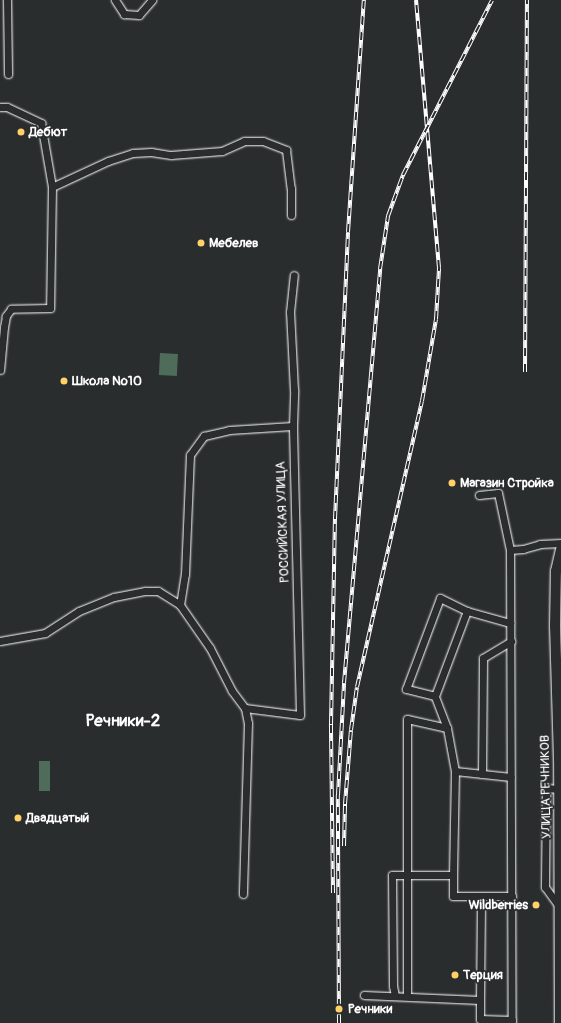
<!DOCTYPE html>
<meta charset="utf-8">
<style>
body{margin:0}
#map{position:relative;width:561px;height:1023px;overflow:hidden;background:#2a2d2e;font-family:Pangolin,sans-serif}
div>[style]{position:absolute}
.green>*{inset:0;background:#4f6b5a;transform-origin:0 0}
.roads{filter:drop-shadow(0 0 1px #fff) drop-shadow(0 0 1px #fff)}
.street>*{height:7px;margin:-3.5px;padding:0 3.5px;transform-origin:3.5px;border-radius:3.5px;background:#2a2d2e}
.secondary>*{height:10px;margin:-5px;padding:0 5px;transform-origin:5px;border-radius:5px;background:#2a2d2e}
.rail>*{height:4px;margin-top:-2px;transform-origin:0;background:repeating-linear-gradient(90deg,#2a2d2e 0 8px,#fff 0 16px);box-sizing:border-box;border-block:1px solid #fff}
.dots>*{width:11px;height:11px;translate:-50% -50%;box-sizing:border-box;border:2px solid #2a2d2e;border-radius:50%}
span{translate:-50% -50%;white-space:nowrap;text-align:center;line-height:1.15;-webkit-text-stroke:3.5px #2a2d2e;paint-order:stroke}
.poi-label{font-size:13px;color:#fff;font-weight:700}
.left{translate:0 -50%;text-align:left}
.right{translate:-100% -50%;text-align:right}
.street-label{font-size:13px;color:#fff}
.district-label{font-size:17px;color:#fff;font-weight:700}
</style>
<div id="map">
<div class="green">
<div style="left:160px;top:353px;width:18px;height:22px;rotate:3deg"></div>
<div style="left:39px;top:761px;width:11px;height:30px"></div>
</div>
<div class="roads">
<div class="street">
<div style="left:7px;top:0;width:74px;rotate:89.2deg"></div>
<div style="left:115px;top:0;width:17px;rotate:57deg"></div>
<div style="left:124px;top:14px;width:15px;rotate:4deg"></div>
<div style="left:139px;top:15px;width:20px;rotate:-49deg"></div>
<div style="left:0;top:107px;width:7px"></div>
<div style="left:7px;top:107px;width:38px;rotate:25deg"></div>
<div style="left:41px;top:123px;width:65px;rotate:80.2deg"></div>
<div style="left:52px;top:187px;width:121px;rotate:90.9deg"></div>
<div style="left:50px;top:308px;width:39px;rotate:179deg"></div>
<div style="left:11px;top:309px;width:9px;rotate:126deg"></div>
<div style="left:6px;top:316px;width:11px;rotate:100deg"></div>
<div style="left:4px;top:327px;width:43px;rotate:95.3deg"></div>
<div style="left:52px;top:187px;width:62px;rotate:-24.9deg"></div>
<div style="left:108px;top:161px;width:26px;rotate:-18deg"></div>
<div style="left:133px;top:153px;width:18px;rotate:-3deg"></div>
<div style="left:151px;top:152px;width:20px;rotate:9deg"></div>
<div style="left:171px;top:155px;width:51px;rotate:-4.5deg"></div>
<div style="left:222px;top:151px;width:24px;rotate:-24deg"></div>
<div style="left:244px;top:141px;width:19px"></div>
<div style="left:263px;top:141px;width:25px;rotate:21deg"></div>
<div style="left:286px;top:150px;width:38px;rotate:83deg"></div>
<div style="left:291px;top:188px;width:27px;rotate:90deg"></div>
<div style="left:479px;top:495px;width:19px;rotate:-6deg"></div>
<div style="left:498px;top:493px;width:58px;rotate:78.1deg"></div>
<div style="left:510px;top:550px;width:473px;rotate:89.8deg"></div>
<div style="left:510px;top:550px;width:13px;rotate:-4deg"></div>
<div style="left:523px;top:549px;width:18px;rotate:-16deg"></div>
<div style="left:540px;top:544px;width:21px;rotate:-3deg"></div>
<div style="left:180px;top:605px;width:31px;rotate:-81deg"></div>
<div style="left:185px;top:574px;width:119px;rotate:-87.6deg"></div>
<div style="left:190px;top:455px;width:24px;rotate:-54deg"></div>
<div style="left:204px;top:436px;width:26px;rotate:-13deg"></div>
<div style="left:229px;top:430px;width:64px;rotate:-3.6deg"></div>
<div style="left:0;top:641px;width:46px;rotate:-10.1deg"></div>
<div style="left:45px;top:633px;width:40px;rotate:-32.9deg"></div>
<div style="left:79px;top:611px;width:38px;rotate:-22deg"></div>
<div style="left:114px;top:597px;width:32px;rotate:-11deg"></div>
<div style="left:145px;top:591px;width:13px"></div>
<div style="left:158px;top:591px;width:26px;rotate:32deg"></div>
<div style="left:180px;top:605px;width:52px;rotate:55.1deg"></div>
<div style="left:210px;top:648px;width:48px;rotate:62.9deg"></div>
<div style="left:232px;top:691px;width:21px;rotate:53deg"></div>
<div style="left:245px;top:708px;width:15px;rotate:79deg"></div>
<div style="left:248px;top:723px;width:171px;rotate:91.7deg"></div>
<div style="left:435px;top:696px;width:30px;rotate:-166deg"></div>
<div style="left:406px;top:689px;width:97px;rotate:-69.5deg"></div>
<div style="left:440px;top:598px;width:30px;rotate:26deg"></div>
<div style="left:245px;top:708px;width:55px;rotate:7.3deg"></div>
<div style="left:300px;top:715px;width:289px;rotate:-91.4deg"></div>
<div style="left:293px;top:426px;width:36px;rotate:-88deg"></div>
<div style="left:294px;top:390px;width:78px;rotate:-92.9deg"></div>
<div style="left:290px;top:312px;width:37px;rotate:-84deg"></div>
<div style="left:447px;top:728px;width:34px;rotate:-111deg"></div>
<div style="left:435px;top:696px;width:91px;rotate:-69.4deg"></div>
<div style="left:467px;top:611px;width:45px;rotate:15.6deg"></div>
<div style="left:482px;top:774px;width:116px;rotate:-89.5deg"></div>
<div style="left:483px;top:658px;width:33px;rotate:-31deg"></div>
<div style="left:559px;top:789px;width:13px;rotate:-176deg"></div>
<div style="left:546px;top:788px;width:99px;rotate:90.6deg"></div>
<div style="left:545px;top:887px;width:24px;rotate:54deg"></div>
<div style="left:453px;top:875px;width:104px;rotate:-88.9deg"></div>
<div style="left:364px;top:995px;width:116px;rotate:2.5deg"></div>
<div style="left:480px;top:1000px;width:19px;rotate:90deg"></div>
<div style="left:480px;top:1019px;width:32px;rotate:2deg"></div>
<div style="left:395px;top:996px;width:10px;rotate:-101deg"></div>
<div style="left:393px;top:986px;width:111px;rotate:-90.5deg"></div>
<div style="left:392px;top:875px;width:61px"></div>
<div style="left:453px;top:875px;width:21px;rotate:90deg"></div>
<div style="left:453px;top:896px;width:59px"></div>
<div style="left:407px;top:996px;width:277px;rotate:-90deg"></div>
<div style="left:407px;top:719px;width:41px;rotate:12.7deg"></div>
<div style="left:447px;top:728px;width:44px;rotate:79.5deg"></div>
<div style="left:455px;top:771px;width:56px;rotate:6.1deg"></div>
<div style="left:480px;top:1000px;width:104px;rotate:-89.4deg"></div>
</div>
<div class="secondary">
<div style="left:560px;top:1023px;width:263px;rotate:-90.2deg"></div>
<div style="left:559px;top:760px;width:134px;rotate:-91.7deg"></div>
<div style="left:555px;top:626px;width:55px;rotate:-89deg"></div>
<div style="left:556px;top:571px;width:22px;rotate:-77deg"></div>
</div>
</div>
<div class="rail">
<div style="left:525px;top:372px;width:372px;rotate:-89.7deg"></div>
<div style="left:344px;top:846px;width:42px;rotate:-88.6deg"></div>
<div style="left:345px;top:804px;width:74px;rotate:-85.4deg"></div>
<div style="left:351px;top:730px;width:43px;rotate:-82.1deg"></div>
<div style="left:357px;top:687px;width:293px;rotate:-77.2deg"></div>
<div style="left:422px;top:401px;width:83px;rotate:-80.3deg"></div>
<div style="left:436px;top:319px;width:51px;rotate:-86.6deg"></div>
<div style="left:439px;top:268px;width:269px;rotate:-94.9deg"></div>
<div style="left:333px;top:893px;width:169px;rotate:-90.7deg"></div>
<div style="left:331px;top:724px;width:205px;rotate:-88.9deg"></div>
<div style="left:335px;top:519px;width:287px;rotate:-87.4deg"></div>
<div style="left:348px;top:232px;width:233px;rotate:-86.1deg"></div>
<div style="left:339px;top:1023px;width:228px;rotate:-90.3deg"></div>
<div style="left:338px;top:795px;width:112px;rotate:-86.9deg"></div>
<div style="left:344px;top:683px;width:416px;rotate:-85deg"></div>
<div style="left:380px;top:269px;width:54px;rotate:-81.4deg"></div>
<div style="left:388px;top:216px;width:44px;rotate:-69.9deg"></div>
<div style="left:403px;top:175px;width:196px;rotate:-63deg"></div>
</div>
<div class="dots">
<div style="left:21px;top:132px;background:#ffd166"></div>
<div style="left:201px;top:243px;background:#ffd166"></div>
<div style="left:64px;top:381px;background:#ffd166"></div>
<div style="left:452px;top:483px;background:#ffd166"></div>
<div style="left:18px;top:818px;background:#ffd166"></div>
<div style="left:536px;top:905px;background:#ffd166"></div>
<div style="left:455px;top:975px;background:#ffd166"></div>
<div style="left:339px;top:1009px;background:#ffd166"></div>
</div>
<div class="poi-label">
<span class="left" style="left:29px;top:132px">Дебют</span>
<span class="left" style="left:209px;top:243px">Мебелев</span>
<span class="left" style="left:72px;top:381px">Школа №10</span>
<span class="left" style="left:460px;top:483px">Магазин Стройка</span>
<span class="left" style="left:26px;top:818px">Двадцатый</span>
<span class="right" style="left:528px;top:905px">Wildberries</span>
<span class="left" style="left:463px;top:975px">Терция</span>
<span class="left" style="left:348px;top:1009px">Речники</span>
</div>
<div class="street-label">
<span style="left:283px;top:522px;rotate:-92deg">РОССИЙСКАЯ УЛИЦА</span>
<span style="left:546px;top:787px;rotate:-91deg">УЛИЦА РЕЧНИКОВ</span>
</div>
<div class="district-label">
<span style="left:123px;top:721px">Речники-2</span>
</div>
</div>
